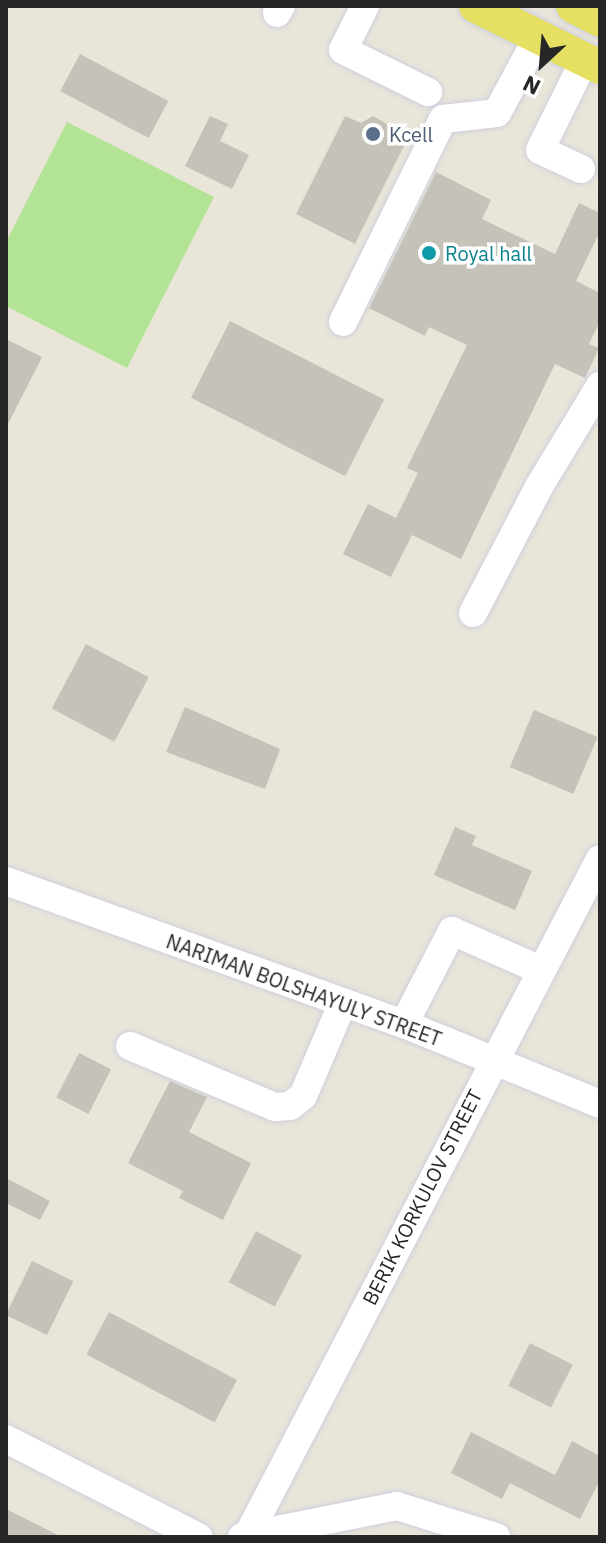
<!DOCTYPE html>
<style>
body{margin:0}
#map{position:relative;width:606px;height:1543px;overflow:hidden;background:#e9e5d9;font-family:"IBM Plex Sans",sans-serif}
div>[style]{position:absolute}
.pitch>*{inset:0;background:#b3e395}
.building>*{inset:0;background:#c4c2b9;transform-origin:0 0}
.roads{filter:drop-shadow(0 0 2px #cfcfdf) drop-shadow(0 0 2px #cfcfdf)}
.minor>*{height:28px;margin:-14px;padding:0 14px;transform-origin:14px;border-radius:14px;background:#fff}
.major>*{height:34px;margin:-17px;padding:0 17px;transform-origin:17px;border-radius:17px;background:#e5e062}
.dots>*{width:22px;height:22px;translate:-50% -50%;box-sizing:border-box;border:4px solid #fff;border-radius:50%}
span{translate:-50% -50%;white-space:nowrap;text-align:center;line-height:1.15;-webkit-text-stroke:7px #fff;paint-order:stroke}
.service-label{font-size:20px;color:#4e5e75}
.left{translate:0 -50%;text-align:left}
.culture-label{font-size:20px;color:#0d838f}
.street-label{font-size:20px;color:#272727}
.frame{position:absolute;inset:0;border:8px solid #272727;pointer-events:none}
.north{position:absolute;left:502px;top:24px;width:80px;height:80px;-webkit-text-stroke:6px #fff;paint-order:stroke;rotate:206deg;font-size:22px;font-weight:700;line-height:32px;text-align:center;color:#272727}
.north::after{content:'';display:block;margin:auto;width:28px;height:36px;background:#272727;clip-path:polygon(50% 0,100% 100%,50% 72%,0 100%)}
</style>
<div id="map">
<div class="pitch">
<div style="clip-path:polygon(67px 122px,214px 197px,127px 368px,6px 306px,6px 242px)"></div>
</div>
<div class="building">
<div style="left:80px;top:54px;width:100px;height:42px;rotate:28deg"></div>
<div style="clip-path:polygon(210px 116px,228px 124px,220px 141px,249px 155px,232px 189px,185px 166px)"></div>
<div style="clip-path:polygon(345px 116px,361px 123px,373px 116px,387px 124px,390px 138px,404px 146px,355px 244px,296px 214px)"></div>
<div style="clip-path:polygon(436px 172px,491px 200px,482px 219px,555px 254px,579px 203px,600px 213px,600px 231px,576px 281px,600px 293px,600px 321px,589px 344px,599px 348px,585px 378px,555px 364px,461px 559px,412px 535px,391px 577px,343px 554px,368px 504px,396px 518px,418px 473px,407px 468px,467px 345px,429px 327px,425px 336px,369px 308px)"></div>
<div style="left:230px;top:321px;width:173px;height:86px;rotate:27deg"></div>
<div style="clip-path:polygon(6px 339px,42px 357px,6px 428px)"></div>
<div style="left:86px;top:644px;width:71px;height:73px;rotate:28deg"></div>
<div style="clip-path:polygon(185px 707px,280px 749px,265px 789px,166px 752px)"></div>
<div style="left:534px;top:710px;width:69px;height:62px;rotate:23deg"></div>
<div style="clip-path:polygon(455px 827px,476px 836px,472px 845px,532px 871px,515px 910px,434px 875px)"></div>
<div style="left:79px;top:1053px;width:36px;height:50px;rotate:27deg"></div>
<div style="clip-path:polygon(170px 1081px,207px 1097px,189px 1132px,251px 1163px,223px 1220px,179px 1198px,183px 1191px,128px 1163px)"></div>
<div style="clip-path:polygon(6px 1178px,50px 1201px,40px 1220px,6px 1203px)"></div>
<div style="left:256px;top:1231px;width:52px;height:58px;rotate:28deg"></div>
<div style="left:32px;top:1261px;width:46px;height:60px;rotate:26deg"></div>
<div style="left:109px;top:1312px;width:145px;height:48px;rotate:28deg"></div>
<div style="left:530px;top:1343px;width:48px;height:48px;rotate:27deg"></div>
<div style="clip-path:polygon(471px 1432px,555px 1475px,572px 1441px,600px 1456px,600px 1480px,580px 1519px,510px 1483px,502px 1499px,451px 1473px)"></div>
<div style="clip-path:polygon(6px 1509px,62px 1537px,6px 1537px)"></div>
</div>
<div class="roads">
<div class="minor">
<div style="left:365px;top:6px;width:49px;rotate:116.6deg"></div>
<div style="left:343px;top:50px;width:95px;rotate:26.3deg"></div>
<div style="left:277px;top:13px;width:8px;rotate:-60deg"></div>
<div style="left:581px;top:169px;width:45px;rotate:-155.1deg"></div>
<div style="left:540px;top:150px;width:102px;rotate:-63.7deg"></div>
<div style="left:343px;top:322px;width:226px;rotate:-63.8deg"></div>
<div style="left:443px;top:119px;width:54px;rotate:-6.3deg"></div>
<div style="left:497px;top:113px;width:86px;rotate:-61.7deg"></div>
<div style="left:473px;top:613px;width:144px;rotate:-62.4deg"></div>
<div style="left:540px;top:485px;width:116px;rotate:-58.8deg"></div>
<div style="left:6px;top:881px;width:423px;rotate:19.8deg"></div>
<div style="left:404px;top:1024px;width:212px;rotate:22.2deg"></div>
<div style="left:404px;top:1024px;width:105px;rotate:-62.7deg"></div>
<div style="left:452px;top:931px;width:94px;rotate:23.8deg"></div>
<div style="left:130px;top:1046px;width:157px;rotate:22.8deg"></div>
<div style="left:275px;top:1107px;width:15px;rotate:-4deg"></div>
<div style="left:290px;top:1106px;width:16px;rotate:-38deg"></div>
<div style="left:303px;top:1096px;width:102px;rotate:-66.9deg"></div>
<div style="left:6px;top:1439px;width:216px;rotate:27deg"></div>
<div style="left:242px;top:1537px;width:158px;rotate:-11.3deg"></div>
<div style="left:397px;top:1506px;width:104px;rotate:17.4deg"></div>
<div style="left:247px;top:1537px;width:764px;rotate:-62.5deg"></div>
</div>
<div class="major">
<div style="left:476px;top:6px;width:138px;rotate:26.2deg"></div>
<div style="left:573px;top:6px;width:30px;rotate:27deg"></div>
</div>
</div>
<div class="dots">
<div style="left:373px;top:134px;background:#5c6f8a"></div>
<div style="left:429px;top:253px;background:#0f9aa8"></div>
</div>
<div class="service-label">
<span class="left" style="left:389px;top:134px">Kcell</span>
</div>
<div class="culture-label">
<span class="left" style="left:445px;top:253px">Royal hall</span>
</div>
<div class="street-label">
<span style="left:304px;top:990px;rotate:20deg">NARIMAN BOLSHAYULY STREET</span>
<span style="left:422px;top:1197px;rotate:-63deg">BERIK KORKULOV STREET</span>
</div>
<div class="frame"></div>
<div class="north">N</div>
</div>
